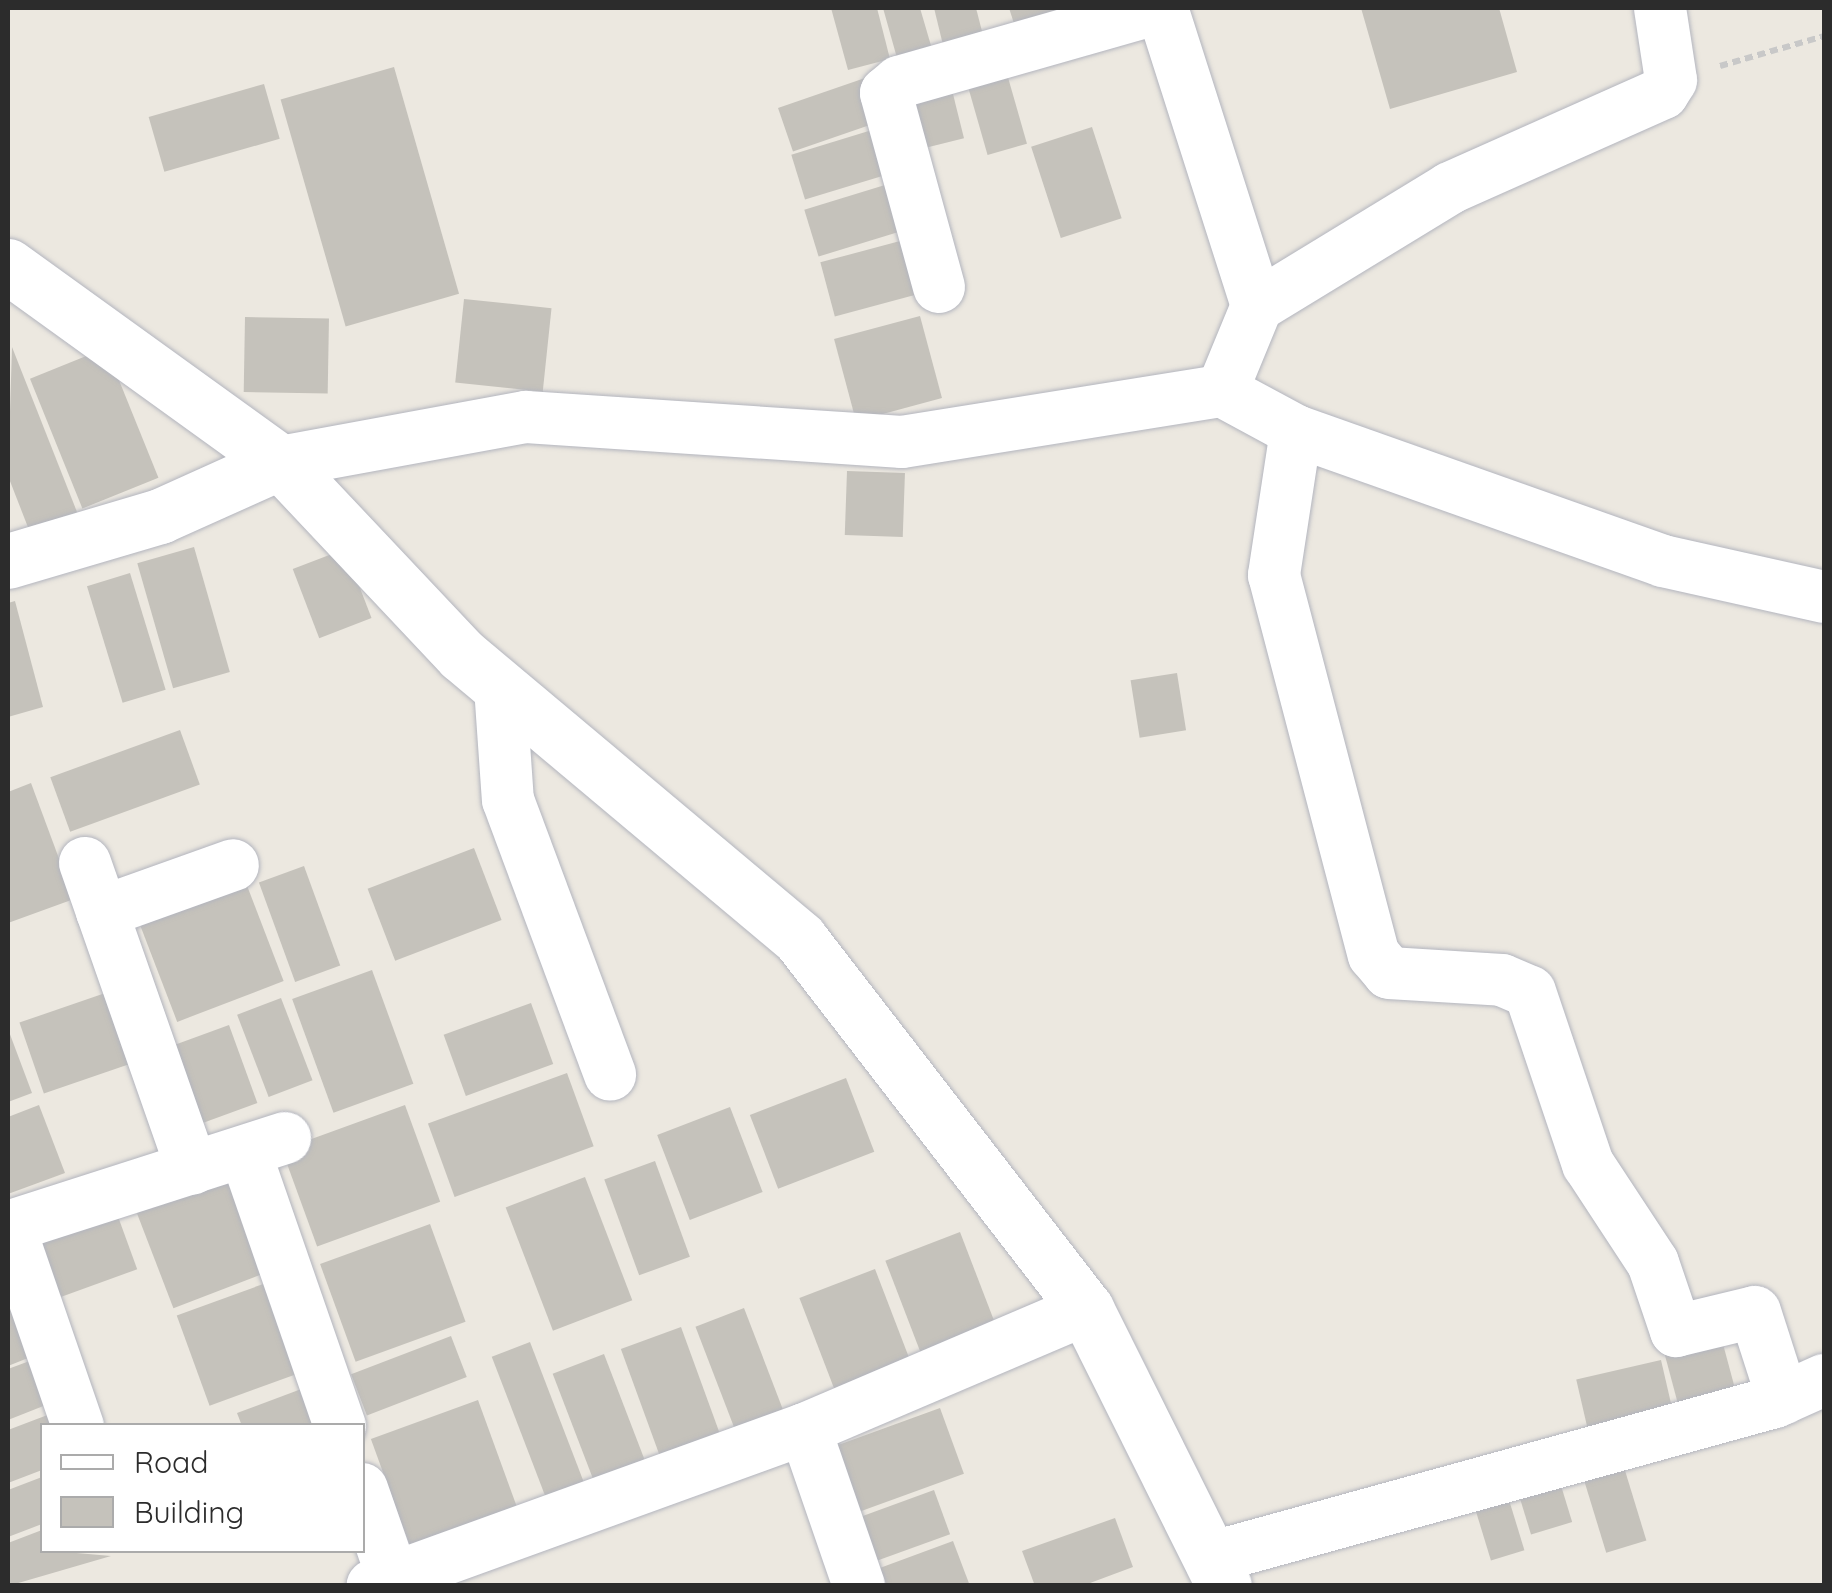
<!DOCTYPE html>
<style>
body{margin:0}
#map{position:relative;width:1832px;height:1593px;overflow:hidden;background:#ece8e0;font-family:Quicksand,sans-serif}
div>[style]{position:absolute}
.building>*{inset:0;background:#c5c2bb;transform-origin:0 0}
.path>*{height:6px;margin-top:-3px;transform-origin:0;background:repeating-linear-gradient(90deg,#c8c8c8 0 8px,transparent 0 13px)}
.roads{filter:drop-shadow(0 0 2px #b3b5be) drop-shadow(0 0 2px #b3b5be)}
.minor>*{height:52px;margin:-26px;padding:0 26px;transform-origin:26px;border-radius:26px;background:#fff}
.tertiary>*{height:55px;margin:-27.5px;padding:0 27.5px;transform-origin:27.5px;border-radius:27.5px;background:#fff}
span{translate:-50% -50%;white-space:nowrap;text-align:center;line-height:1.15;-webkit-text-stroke:9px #fff;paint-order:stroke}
.frame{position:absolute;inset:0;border:10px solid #2c2c2c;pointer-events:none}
.legend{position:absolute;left:40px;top:1423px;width:325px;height:130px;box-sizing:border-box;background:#fff;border:2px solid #ababab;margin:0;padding:12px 18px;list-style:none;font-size:30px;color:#2c2c2c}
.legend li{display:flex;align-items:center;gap:20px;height:50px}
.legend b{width:50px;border:2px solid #ababab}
</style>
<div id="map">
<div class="building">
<div style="clip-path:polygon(831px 8px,877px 8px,890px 59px,848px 70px)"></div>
<div style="clip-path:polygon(883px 8px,920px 8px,932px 49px,897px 58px)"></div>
<div style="clip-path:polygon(934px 8px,976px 8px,984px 39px,944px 49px)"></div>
<div style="clip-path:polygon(1009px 8px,1054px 8px,1061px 28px,1020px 42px)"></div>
<div style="clip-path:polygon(1361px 8px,1499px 8px,1517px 72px,1390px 109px)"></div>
<div style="left:1003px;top:60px;width:87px;height:41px;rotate:74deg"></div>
<div style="left:394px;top:67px;width:236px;height:118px;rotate:74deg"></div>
<div style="left:865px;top:78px;width:46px;height:92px;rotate:71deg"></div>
<div style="left:949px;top:78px;width:62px;height:61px;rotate:76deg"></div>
<div style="left:264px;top:84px;width:57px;height:120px;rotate:74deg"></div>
<div style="left:885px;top:126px;width:47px;height:98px;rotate:73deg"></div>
<div style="left:1092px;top:127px;width:96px;height:64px;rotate:72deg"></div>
<div style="left:898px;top:181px;width:49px;height:98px;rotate:73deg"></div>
<div style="left:915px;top:237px;width:56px;height:98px;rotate:75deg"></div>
<div style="left:464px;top:299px;width:88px;height:84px;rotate:6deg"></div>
<div style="left:920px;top:316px;width:85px;height:89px;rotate:75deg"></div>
<div style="left:245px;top:317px;width:84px;height:75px;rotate:1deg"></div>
<div style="clip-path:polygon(12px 347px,79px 517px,31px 535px,8px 476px)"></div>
<div style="left:106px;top:348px;width:140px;height:82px;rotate:68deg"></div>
<div style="left:847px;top:471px;width:58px;height:64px;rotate:2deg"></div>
<div style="left:194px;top:547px;width:130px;height:59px;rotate:74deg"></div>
<div style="left:345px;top:549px;width:74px;height:56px;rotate:69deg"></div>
<div style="left:130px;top:573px;width:122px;height:45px;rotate:73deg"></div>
<div style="clip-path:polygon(15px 601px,43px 707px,8px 717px,8px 603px)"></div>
<div style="left:1177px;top:673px;width:58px;height:47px;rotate:81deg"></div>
<div style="left:180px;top:730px;width:58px;height:138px;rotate:70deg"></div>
<div style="clip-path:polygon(31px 783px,74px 899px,8px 923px,8px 792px)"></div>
<div style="left:474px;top:848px;width:77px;height:114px;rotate:69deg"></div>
<div style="left:304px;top:866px;width:106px;height:48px;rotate:70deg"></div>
<div style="left:246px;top:883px;width:105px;height:114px;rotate:69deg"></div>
<div style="left:372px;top:970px;width:121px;height:85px;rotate:70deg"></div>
<div style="left:114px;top:990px;width:75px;height:100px;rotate:71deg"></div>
<div style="left:281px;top:998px;width:88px;height:47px;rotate:69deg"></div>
<div style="left:531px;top:1003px;width:65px;height:93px;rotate:70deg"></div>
<div style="left:229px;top:1025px;width:83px;height:64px;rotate:70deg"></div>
<div style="clip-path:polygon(8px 1029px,32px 1093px,8px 1102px)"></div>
<div style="left:567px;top:1073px;width:78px;height:148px;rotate:70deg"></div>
<div style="left:846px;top:1078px;width:79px;height:103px;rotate:69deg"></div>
<div style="clip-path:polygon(39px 1105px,65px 1173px,8px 1194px,8px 1117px)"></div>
<div style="left:405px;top:1105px;width:103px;height:131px;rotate:70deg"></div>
<div style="left:730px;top:1107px;width:91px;height:78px;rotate:69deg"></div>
<div style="left:655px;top:1161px;width:102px;height:54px;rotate:70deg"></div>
<div style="left:228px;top:1163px;width:116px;height:103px;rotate:69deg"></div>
<div style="left:585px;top:1177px;width:132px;height:85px;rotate:69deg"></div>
<div style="left:116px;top:1211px;width:62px;height:85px;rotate:70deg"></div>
<div style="left:430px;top:1224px;width:104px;height:117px;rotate:70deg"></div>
<div style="left:960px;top:1232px;width:108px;height:80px;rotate:69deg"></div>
<div style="left:875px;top:1269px;width:105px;height:81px;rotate:69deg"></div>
<div style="left:266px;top:1283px;width:96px;height:95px;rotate:70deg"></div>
<div style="clip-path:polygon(8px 1302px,33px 1356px,8px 1366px)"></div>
<div style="left:744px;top:1308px;width:111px;height:52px;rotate:69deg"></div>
<div style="left:681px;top:1327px;width:115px;height:64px;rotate:70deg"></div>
<div style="left:1719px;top:1329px;width:70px;height:59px;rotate:75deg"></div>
<div style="left:451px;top:1336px;width:44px;height:107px;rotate:69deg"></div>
<div style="left:530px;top:1342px;width:165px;height:41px;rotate:69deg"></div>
<div style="left:604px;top:1354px;width:120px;height:55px;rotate:69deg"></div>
<div style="clip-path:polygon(35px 1359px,51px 1403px,8px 1420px,8px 1369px)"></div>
<div style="left:1661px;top:1360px;width:57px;height:87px;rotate:77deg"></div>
<div style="clip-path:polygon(304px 1388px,317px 1426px,242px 1426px,237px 1413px)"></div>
<div style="left:478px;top:1400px;width:116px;height:114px;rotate:70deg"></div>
<div style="left:940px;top:1408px;width:70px;height:115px;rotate:70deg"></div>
<div style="clip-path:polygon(58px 1411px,63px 1426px,42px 1426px,42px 1470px,8px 1483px,8px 1430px)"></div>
<div style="left:1623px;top:1464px;width:80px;height:42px;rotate:73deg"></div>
<div style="clip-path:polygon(42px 1477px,42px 1524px,8px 1537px,8px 1490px)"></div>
<div style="left:1559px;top:1479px;width:45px;height:43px;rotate:73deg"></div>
<div style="left:934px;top:1490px;width:47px;height:86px;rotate:70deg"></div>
<div style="left:1506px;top:1490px;width:63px;height:35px;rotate:73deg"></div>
<div style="clip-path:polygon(1115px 1518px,1133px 1567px,1082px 1586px,1035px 1586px,1022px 1551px)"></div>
<div style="clip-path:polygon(42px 1530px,42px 1550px,111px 1556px,8px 1586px,8px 1543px)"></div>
<div style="clip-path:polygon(953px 1541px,970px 1586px,875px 1586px,869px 1572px)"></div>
</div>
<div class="path">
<div style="left:1720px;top:66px;width:108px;rotate:-16.1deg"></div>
</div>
<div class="roads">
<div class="minor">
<div style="left:1162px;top:8px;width:313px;rotate:72.3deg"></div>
<div style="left:939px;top:287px;width:201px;rotate:-105.3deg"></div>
<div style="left:886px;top:93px;width:17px;rotate:-40deg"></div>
<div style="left:899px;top:82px;width:269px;rotate:-15.9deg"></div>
<div style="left:1222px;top:391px;width:92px;rotate:-67.6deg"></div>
<div style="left:1257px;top:306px;width:226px;rotate:-31.4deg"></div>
<div style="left:1450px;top:188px;width:233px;rotate:-24deg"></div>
<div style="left:1663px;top:93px;width:15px;rotate:-58deg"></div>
<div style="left:1671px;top:80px;width:73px;rotate:-98.7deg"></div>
<div style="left:1296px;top:431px;width:146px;rotate:98.7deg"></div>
<div style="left:1274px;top:575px;width:393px;rotate:75.3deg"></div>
<div style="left:1374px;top:955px;width:23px;rotate:50deg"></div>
<div style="left:1389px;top:973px;width:113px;rotate:3.5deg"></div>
<div style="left:1502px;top:980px;width:30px;rotate:23deg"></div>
<div style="left:1530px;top:992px;width:182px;rotate:71.4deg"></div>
<div style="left:1588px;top:1164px;width:118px;rotate:56.7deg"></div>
<div style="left:1653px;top:1263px;width:72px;rotate:71.3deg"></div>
<div style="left:1676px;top:1331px;width:81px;rotate:-13.5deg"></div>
<div style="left:1755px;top:1312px;width:91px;rotate:72.2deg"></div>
<div style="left:280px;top:462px;width:250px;rotate:-10.4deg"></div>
<div style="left:526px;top:417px;width:377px;rotate:3.8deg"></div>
<div style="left:902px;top:442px;width:324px;rotate:-9.1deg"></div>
<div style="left:1222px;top:391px;width:84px;rotate:28.4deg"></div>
<div style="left:1296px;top:431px;width:389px;rotate:19.5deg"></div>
<div style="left:1663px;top:561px;width:165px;rotate:12.6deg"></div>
<div style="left:500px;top:687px;width:113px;rotate:86deg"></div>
<div style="left:508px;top:800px;width:293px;rotate:69.6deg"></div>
<div style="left:85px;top:863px;width:324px;rotate:70.7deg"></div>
<div style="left:102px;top:912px;width:139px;rotate:-19.7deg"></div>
<div style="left:245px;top:1152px;width:290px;rotate:70.9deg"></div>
<div style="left:9px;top:1226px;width:212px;rotate:71deg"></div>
<div style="left:8px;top:1227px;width:291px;rotate:-17.8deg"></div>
<div style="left:805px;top:1429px;width:166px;rotate:71deg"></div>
<div style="left:362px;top:1489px;width:94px;rotate:70.8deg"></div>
<div style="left:393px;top:1578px;width:22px;rotate:159deg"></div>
<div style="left:1210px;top:1558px;width:586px;rotate:-15.44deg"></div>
<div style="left:1775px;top:1402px;width:54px;rotate:-24.2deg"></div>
<div style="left:394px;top:1586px;width:8px;rotate:-97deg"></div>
<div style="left:393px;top:1578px;width:438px;rotate:-19.9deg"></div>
<div style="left:805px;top:1429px;width:306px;rotate:-23.1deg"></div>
</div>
<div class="tertiary">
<div style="left:8px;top:266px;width:335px;rotate:35.8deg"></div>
<div style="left:280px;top:462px;width:265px;rotate:46.7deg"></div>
<div style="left:462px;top:655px;width:441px;rotate:40deg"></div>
<div style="left:800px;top:939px;width:468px;rotate:52.3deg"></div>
<div style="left:1086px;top:1309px;width:309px;rotate:63.5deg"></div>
<div style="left:8px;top:561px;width:159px;rotate:-16.5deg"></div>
<div style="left:160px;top:516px;width:132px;rotate:-24.2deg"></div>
</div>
</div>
<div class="frame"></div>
<ul class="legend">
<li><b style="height:12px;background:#fff"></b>Road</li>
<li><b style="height:28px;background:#c5c2bb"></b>Building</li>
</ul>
</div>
